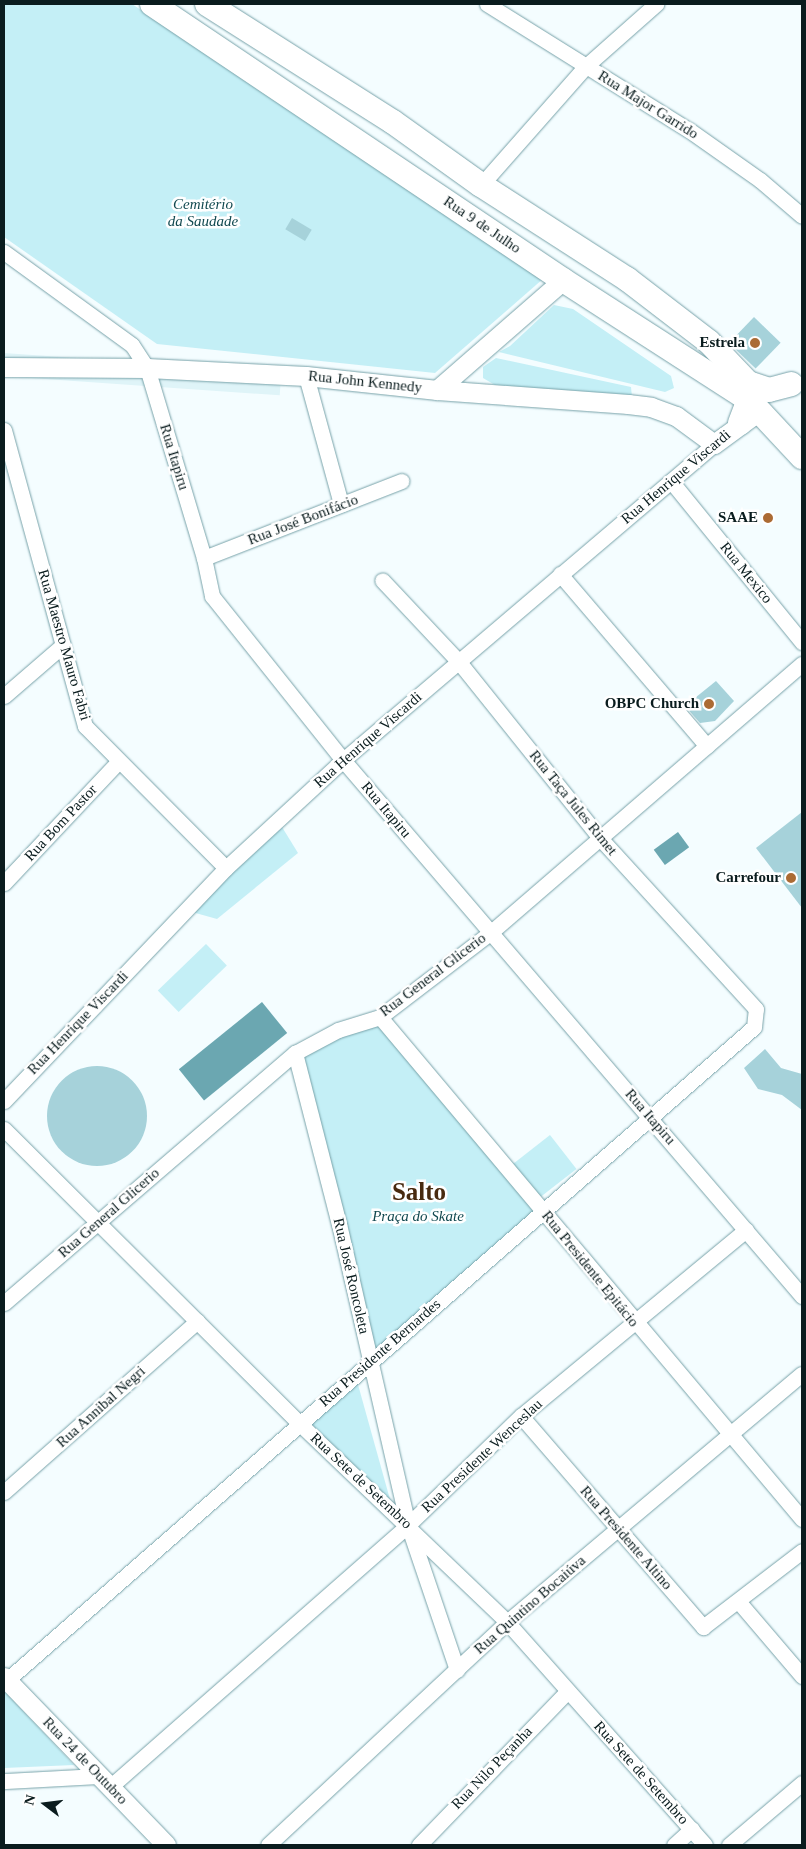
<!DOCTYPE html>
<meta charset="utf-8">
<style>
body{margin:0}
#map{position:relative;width:806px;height:1849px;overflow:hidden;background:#f4fdff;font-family:Georgia,serif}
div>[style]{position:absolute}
.built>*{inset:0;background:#dff4f8;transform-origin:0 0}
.green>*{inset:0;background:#c4eff6;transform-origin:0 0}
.water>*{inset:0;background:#6ba7b1;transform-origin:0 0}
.building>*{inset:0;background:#a6d2da;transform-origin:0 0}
.round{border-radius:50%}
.roads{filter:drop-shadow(0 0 1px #77a2a9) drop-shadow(0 0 1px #77a2a9)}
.minor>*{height:15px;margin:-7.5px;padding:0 7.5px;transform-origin:7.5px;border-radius:7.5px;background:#fff}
.tertiary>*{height:19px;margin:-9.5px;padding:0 9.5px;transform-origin:9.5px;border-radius:9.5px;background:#fff}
.primary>*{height:24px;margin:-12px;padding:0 12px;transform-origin:12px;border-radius:12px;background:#fff}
.dots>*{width:14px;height:14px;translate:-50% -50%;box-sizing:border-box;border:2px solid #fff;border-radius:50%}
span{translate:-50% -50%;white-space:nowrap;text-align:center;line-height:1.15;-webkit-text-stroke:5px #fff;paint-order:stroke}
.street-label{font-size:15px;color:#0a1c1e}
.park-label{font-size:15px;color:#124950;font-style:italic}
.poi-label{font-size:15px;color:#0a1c1e;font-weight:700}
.right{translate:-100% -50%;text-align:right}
.town-label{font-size:25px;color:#482a0f;font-weight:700}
.frame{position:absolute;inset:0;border:5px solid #0a1c1e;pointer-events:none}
.north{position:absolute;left:20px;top:1779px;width:50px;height:50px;-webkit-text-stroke:4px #fff;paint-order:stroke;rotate:285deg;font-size:14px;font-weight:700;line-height:20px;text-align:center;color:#0a1c1e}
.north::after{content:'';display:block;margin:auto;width:18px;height:22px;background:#0a1c1e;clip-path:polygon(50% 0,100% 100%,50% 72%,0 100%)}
</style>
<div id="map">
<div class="built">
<div style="left:4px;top:353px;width:278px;height:23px;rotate:4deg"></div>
</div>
<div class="green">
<div style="clip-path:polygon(4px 4px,132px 4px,544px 278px,435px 373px,157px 344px,4px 237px)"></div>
<div style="clip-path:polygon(554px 305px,573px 309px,671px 376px,674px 388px,665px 392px,499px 352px,510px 346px)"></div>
<div style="clip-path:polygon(496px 358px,631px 387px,632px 397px,500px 388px,483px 378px,483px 367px)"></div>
<div style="clip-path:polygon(282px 827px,298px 853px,217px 919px,192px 912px,236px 865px)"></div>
<div style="left:206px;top:944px;width:30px;height:67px;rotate:46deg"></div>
<div style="clip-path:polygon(381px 1018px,539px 1209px,373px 1358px,298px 1052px)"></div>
<div style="left:550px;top:1135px;width:43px;height:49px;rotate:52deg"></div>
<div style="clip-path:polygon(357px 1381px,391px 1503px,307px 1424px)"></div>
<div style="clip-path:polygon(4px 1691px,74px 1765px,4px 1768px)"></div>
</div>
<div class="water">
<div style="left:678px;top:832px;width:19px;height:30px;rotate:54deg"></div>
<div style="left:262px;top:1002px;width:40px;height:107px;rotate:51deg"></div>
</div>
<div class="building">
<div style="left:292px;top:218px;width:23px;height:13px;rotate:31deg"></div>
<div style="left:754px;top:317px;width:37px;height:36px;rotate:44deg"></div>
<div style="clip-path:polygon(716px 681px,734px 701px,715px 721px,700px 723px,685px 706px)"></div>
<div style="clip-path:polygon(802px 812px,802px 908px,756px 848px)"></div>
<div style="clip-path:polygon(765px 1049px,781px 1068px,802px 1074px,802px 1110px,782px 1095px,758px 1089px,744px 1068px)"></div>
<div class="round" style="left:47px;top:1066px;width:100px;height:100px"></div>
</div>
<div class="roads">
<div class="minor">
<div style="left:487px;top:4px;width:238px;rotate:32deg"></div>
<div style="left:689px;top:130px;width:87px;rotate:35.2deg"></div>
<div style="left:760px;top:180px;width:55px;rotate:40.6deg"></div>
<div style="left:481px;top:185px;width:159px;rotate:-48.6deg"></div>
<div style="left:586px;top:66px;width:94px;rotate:-41.5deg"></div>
<div style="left:4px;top:252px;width:158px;rotate:36deg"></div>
<div style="left:132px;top:345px;width:27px;rotate:57deg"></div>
<div style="left:147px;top:368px;width:198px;rotate:73.3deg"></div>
<div style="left:204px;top:558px;width:39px;rotate:78deg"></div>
<div style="left:212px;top:596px;width:210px;rotate:51.4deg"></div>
<div style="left:343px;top:760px;width:706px;rotate:49.43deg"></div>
<div style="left:306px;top:376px;width:133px;rotate:74.7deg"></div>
<div style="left:4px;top:430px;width:307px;rotate:74.7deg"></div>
<div style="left:85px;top:726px;width:200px;rotate:45.2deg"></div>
<div style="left:671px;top:481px;width:208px;rotate:50.9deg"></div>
<div style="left:204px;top:558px;width:212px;rotate:-21.3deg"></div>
<div style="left:560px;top:574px;width:226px;rotate:49.5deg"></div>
<div style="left:4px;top:696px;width:78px;rotate:-40.8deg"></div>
<div style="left:4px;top:883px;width:166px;rotate:-46.7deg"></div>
<div style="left:380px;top:1017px;width:656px;rotate:49.95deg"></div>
<div style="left:295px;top:1053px;width:177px;rotate:75.6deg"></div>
<div style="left:339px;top:1224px;width:309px;rotate:77.1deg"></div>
<div style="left:408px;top:1525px;width:153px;rotate:71.3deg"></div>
<div style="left:4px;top:1101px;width:322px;rotate:-46.4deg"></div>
<div style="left:226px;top:868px;width:159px;rotate:-42.7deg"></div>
<div style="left:343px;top:760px;width:487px;rotate:-40.4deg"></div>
<div style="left:4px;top:1129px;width:416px;rotate:44.9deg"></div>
<div style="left:299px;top:1423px;width:288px;rotate:43.7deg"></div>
<div style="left:507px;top:1622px;width:298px;rotate:48.4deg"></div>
<div style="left:4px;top:1303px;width:384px;rotate:-40.7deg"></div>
<div style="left:295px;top:1053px;width:49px;rotate:-28.1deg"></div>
<div style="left:338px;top:1030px;width:44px;rotate:-17.2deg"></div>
<div style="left:380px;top:1017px;width:138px;rotate:-37.4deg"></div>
<div style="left:490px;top:933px;width:412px;rotate:-40.8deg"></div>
<div style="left:521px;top:1416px;width:279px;rotate:49.2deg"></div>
<div style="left:703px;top:1627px;width:125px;rotate:-37.5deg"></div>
<div style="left:4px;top:1492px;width:258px;rotate:-41.5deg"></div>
<div style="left:738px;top:1601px;width:99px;rotate:49.5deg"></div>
<div style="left:7px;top:1680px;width:992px;rotate:-41.16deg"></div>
<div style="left:754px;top:1027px;width:18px;rotate:-84deg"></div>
<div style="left:756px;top:1009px;width:231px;rotate:-132.4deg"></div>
<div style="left:600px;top:838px;width:226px;rotate:-128.7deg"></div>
<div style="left:459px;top:662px;width:112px;rotate:-133.2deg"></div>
<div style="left:4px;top:1781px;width:96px;rotate:-3deg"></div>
<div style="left:111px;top:1786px;width:395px;rotate:-41.3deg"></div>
<div style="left:408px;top:1525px;width:157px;rotate:-44deg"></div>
<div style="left:521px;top:1416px;width:292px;rotate:-39.6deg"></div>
<div style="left:268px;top:1845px;width:327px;rotate:-43deg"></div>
<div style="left:507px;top:1622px;width:385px;rotate:-40.1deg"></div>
<div style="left:419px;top:1845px;width:213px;rotate:-46deg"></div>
<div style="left:674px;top:1845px;width:24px;rotate:-42deg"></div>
<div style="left:729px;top:1845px;width:96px;rotate:-40.3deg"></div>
</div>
<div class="tertiary">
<div style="left:4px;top:367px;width:143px;rotate:0.4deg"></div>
<div style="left:147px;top:368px;width:159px;rotate:2.9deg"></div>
<div style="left:306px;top:376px;width:132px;rotate:6.1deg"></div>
<div style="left:437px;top:390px;width:192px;rotate:4.2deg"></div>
<div style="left:628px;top:404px;width:23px;rotate:7deg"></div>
<div style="left:651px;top:407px;width:27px;rotate:20deg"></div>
<div style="left:676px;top:416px;width:47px;rotate:36.4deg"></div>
<div style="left:714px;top:444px;width:46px;rotate:-36.1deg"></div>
<div style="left:437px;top:390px;width:167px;rotate:-41.1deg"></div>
<div style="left:4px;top:1677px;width:233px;rotate:46deg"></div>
</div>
<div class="primary">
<div style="left:152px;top:4px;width:495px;rotate:33.9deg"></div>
<div style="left:563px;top:280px;width:221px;rotate:32.8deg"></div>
<div style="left:749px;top:400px;width:78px;rotate:47.1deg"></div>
<div style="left:207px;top:4px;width:220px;rotate:32.4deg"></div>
<div style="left:393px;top:122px;width:108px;rotate:35.6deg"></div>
<div style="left:481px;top:185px;width:174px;rotate:32.8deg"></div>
<div style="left:627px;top:279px;width:103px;rotate:37.5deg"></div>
<div style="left:709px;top:342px;width:57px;rotate:46.4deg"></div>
<div style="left:748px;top:383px;width:22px;rotate:18deg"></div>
<div style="left:769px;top:390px;width:23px;rotate:-15deg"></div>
<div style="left:740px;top:423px;width:25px;rotate:-69deg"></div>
<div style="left:749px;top:400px;width:13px;rotate:-94deg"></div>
</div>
</div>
<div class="dots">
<div style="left:755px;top:343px;background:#ab6b34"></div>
<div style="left:768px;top:518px;background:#ab6b34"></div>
<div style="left:709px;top:704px;background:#ab6b34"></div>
<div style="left:791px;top:878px;background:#ab6b34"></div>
</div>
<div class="street-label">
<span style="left:648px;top:105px;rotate:32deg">Rua Major Garrido</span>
<span style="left:482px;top:225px;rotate:34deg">Rua 9 de Julho</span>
<span style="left:365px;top:382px;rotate:6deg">Rua John Kennedy</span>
<span style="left:174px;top:457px;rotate:73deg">Rua Itapiru</span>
<span style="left:676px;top:477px;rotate:-40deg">Rua Henrique Viscardi</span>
<span style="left:303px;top:520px;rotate:-21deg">Rua José Bonifácio</span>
<span style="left:746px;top:573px;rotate:51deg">Rua Mexico</span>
<span style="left:64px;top:645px;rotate:74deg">Rua Maestro Mauro Fabri</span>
<span style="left:368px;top:740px;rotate:-41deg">Rua Henrique Viscardi</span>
<span style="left:573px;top:803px;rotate:51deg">Rua Taça Jules Rimet</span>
<span style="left:386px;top:810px;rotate:50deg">Rua Itapiru</span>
<span style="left:61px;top:823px;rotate:-47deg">Rua Bom Pastor</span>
<span style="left:433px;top:975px;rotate:-37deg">Rua General Glicerio</span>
<span style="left:78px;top:1023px;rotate:-46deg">Rua Henrique Viscardi</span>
<span style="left:650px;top:1117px;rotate:49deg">Rua Itapiru</span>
<span style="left:109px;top:1213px;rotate:-41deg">Rua General Glicerio</span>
<span style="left:590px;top:1269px;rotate:51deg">Rua Presidente Epitácio</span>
<span style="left:351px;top:1276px;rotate:77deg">Rua José Roncoleta</span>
<span style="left:380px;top:1353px;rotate:-41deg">Rua Presidente Bernardes</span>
<span style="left:101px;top:1407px;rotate:-42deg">Rua Annibal Negri</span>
<span style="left:482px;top:1456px;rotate:-43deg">Rua Presidente Wenceslau</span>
<span style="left:361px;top:1481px;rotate:43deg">Rua Sete de Setembro</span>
<span style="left:626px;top:1538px;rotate:49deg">Rua Presidente Altino</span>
<span style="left:530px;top:1605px;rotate:-41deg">Rua Quintino Bocaiúva</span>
<span style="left:85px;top:1761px;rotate:46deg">Rua 24 de Outubro</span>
<span style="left:492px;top:1768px;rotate:-46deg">Rua Nilo Peçanha</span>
<span style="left:641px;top:1773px;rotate:48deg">Rua Sete de Setembro</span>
</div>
<div class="park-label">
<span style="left:203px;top:213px">Cemitério<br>da Saudade</span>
<span style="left:418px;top:1217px">Praça do Skate</span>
</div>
<div class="poi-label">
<span class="right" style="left:745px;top:343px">Estrela</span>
<span class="right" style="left:758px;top:518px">SAAE</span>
<span class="right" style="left:699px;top:704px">OBPC Church</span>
<span class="right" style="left:781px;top:878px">Carrefour</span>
</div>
<div class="town-label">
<span style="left:419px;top:1192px">Salto</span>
</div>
<div class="frame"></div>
<div class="north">N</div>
</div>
